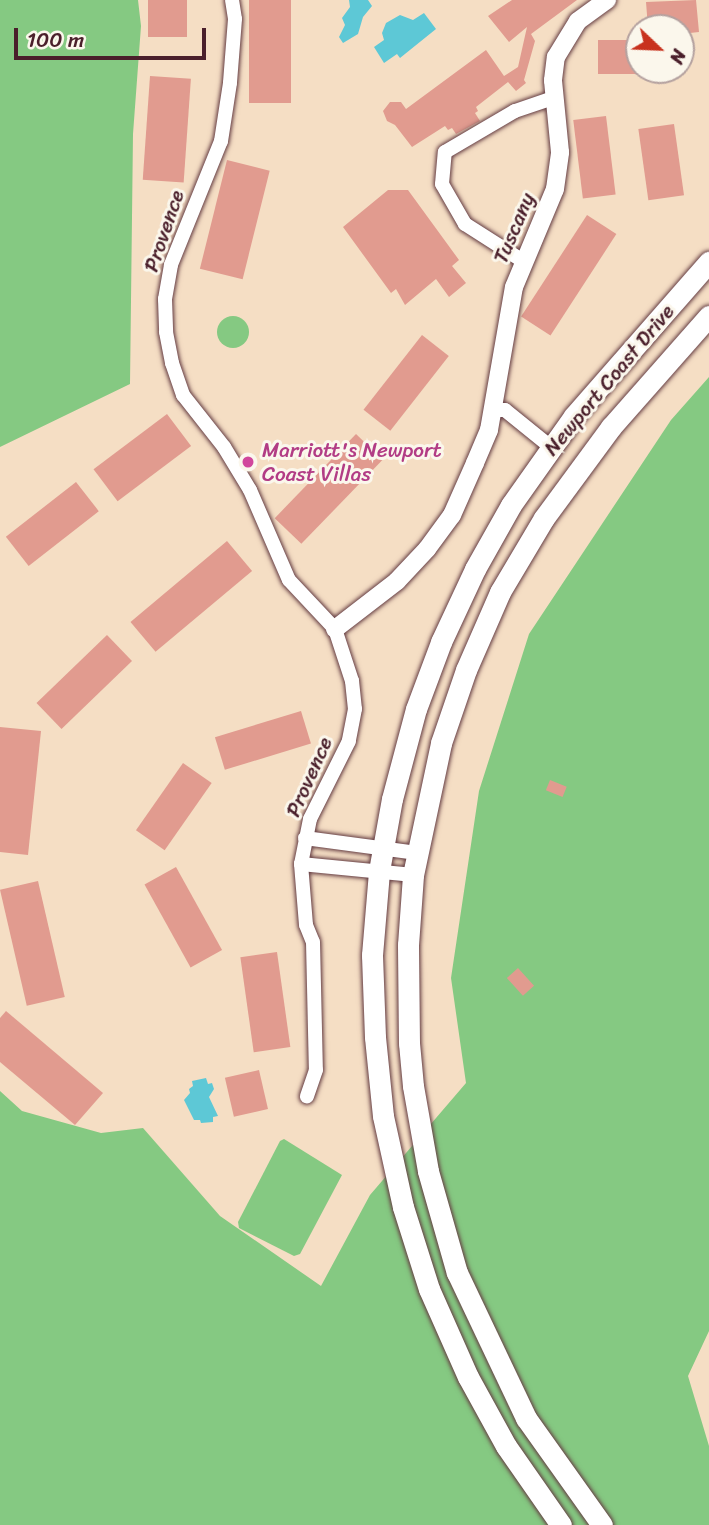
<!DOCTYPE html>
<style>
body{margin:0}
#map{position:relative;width:709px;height:1525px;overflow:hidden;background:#f5dec4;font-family:Sriracha,sans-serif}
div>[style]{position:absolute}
.green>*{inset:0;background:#85c982}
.round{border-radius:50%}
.water>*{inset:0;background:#5dc8d6}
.building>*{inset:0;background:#e19b8f;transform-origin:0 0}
.roads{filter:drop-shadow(0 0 2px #643c42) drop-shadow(0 0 2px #643c42)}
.minor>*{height:14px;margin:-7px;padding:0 7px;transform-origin:7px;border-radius:7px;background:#fff}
.tertiary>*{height:18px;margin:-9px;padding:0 9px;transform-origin:9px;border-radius:9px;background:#fff}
.primary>*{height:21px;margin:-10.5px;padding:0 10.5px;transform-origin:10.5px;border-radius:10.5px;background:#fff}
.dots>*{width:19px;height:19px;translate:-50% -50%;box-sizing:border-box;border:4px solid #fbf7ec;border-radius:50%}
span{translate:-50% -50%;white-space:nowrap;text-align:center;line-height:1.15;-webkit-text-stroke:6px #fbf7ec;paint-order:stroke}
.street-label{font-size:21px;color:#4a1f2b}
.hotel-label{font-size:21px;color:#b23c85}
.left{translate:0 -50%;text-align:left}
.north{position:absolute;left:625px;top:14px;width:70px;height:70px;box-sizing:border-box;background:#fbf7ec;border:2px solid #b4a19f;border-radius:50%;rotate:113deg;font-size:19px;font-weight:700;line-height:28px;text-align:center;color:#4a1f2b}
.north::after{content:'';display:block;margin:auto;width:24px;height:32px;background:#c8321e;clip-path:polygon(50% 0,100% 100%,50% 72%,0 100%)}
.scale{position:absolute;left:14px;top:28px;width:192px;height:32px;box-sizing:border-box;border:4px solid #4a1f2b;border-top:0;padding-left:9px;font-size:21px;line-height:24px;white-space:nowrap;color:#4a1f2b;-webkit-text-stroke:5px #fbf7ec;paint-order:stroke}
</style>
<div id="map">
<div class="green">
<div style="clip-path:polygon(0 0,138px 0,141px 26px,133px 134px,130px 384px,0 447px)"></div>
<div class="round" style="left:217px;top:316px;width:32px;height:32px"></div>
<div style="clip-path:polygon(709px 377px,709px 1331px,688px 1376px,709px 1446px,709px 1525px,0 1525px,0 1091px,22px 1111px,101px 1133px,143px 1128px,220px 1216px,321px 1286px,370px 1195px,466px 1083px,451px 978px,479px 791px,529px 634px,671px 420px)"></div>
<div style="clip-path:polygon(284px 1139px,342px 1175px,300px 1254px,294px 1256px,239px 1228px,238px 1222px,280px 1141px)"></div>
</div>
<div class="water">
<div style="clip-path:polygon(349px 0,368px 0,372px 6px,363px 17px,358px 34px,343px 43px,339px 37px,345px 25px,342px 18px,350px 7px)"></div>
<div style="clip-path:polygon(424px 13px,436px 29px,400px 58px,397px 54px,384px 63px,374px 47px,384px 40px,382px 33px,386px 23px,400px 15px,413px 20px)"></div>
<div style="clip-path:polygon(206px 1078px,208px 1084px,212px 1083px,214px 1089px,209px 1097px,218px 1116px,213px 1117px,213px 1122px,201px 1123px,200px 1120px,194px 1120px,184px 1100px,190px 1093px,189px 1089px,193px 1086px,192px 1081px)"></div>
</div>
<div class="building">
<div style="left:148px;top:0;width:39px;height:37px"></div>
<div style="left:249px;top:0;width:42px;height:103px"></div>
<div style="clip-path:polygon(512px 0,577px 0,531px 34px,535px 41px,524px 80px,526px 83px,516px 91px,508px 82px,476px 107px,478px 111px,475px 113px,480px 121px,456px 134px,452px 128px,448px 130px,445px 126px,412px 147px,395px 125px,387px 121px,383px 111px,390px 102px,401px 102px,406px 109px,486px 50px,504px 76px,518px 67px,527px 27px,509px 42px,488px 16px)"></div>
<div style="clip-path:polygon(696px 0,699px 32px,681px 34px,681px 28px,648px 28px,646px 2px)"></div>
<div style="left:639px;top:40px;width:34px;height:41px;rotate:90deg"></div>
<div style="left:150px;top:76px;width:41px;height:104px;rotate:4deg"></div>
<div style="left:606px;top:116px;width:79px;height:33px;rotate:83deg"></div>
<div style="left:674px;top:124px;width:72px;height:36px;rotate:82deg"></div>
<div style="left:227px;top:160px;width:44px;height:112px;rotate:14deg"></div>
<div style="clip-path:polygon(388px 190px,408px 190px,459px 260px,452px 266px,466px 283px,449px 297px,436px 279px,405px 305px,396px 289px,391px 293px,343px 227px)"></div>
<div style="left:587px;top:215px;width:35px;height:121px;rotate:33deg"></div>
<div style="left:422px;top:335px;width:34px;height:95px;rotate:38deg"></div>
<div style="left:167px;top:414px;width:40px;height:92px;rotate:53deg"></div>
<div style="left:356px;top:434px;width:37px;height:117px;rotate:44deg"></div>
<div style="left:76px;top:482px;width:37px;height:89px;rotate:52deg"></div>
<div style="left:227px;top:541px;width:39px;height:126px;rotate:50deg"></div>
<div style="left:107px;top:635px;width:36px;height:98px;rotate:46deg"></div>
<div style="left:301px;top:711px;width:34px;height:90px;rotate:73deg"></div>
<div style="clip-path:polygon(0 727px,41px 731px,28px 855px,0 852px)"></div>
<div style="left:183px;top:763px;width:35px;height:82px;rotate:35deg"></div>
<div style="left:550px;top:780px;width:18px;height:11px;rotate:22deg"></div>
<div style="left:176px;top:867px;width:95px;height:36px;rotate:61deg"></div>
<div style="left:38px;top:881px;width:119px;height:39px;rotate:77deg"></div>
<div style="left:277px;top:952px;width:96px;height:37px;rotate:82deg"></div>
<div style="left:518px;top:968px;width:24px;height:15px;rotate:48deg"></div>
<div style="clip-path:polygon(6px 1011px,103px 1093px,75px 1125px,0 1062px,0 1018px)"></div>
<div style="left:259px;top:1070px;width:40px;height:35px;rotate:77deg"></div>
</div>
<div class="roads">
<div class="minor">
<div style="left:232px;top:0;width:19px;rotate:81deg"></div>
<div style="left:235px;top:19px;width:64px;rotate:94.5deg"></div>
<div style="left:230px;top:83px;width:59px;rotate:98.8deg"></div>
<div style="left:221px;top:141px;width:134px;rotate:112deg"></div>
<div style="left:171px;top:265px;width:35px;rotate:100deg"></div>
<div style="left:165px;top:299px;width:33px;rotate:88deg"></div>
<div style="left:166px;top:332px;width:32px;rotate:79deg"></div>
<div style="left:172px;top:363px;width:34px;rotate:71deg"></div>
<div style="left:183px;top:395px;width:66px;rotate:51.7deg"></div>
<div style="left:224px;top:447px;width:50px;rotate:58.8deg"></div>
<div style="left:250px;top:490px;width:98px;rotate:66.6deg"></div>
<div style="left:289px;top:580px;width:67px;rotate:46.8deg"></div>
<div style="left:335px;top:629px;width:55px;rotate:71.9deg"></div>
<div style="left:352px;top:681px;width:28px;rotate:84deg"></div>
<div style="left:355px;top:709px;width:33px;rotate:101deg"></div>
<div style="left:349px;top:741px;width:87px;rotate:116.6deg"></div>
<div style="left:310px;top:819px;width:46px;rotate:101.3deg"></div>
<div style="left:301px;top:864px;width:61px;rotate:85.3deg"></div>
<div style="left:306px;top:925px;width:18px;rotate:68deg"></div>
<div style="left:313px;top:942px;width:128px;rotate:88.7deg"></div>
<div style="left:316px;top:1070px;width:28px;rotate:109deg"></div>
<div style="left:523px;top:261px;width:69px;rotate:-147.5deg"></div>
<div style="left:465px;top:224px;width:46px;rotate:-119.9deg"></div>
<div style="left:442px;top:184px;width:32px;rotate:-85deg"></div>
<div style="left:445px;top:152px;width:81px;rotate:-30.4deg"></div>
<div style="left:515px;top:111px;width:43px;rotate:-18.9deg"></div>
<div style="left:493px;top:410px;width:12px"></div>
<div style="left:505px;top:410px;width:60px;rotate:39deg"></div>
<div style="left:305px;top:838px;width:113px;rotate:7.6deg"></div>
<div style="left:301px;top:864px;width:113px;rotate:5.6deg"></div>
</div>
<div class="tertiary">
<div style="left:335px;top:629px;width:78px;rotate:-37.7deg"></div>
<div style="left:397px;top:581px;width:44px;rotate:-46.8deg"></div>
<div style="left:427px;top:549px;width:42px;rotate:-53.7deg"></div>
<div style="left:452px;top:515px;width:57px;rotate:-66.1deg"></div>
<div style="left:475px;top:463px;width:36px;rotate:-67deg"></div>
<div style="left:489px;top:430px;width:145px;rotate:-80.1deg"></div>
<div style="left:514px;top:287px;width:106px;rotate:-67.3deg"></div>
<div style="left:555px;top:189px;width:37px;rotate:-82deg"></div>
<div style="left:560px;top:152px;width:72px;rotate:-95.6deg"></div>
<div style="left:553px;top:80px;width:23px;rotate:-83deg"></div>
<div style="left:556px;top:57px;width:42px;rotate:-58.6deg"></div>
<div style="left:578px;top:21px;width:36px;rotate:-36deg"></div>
</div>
<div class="primary">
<div style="left:561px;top:1525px;width:96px;rotate:-124.8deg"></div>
<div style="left:506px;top:1446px;width:79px;rotate:-118.8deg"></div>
<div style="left:468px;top:1377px;width:96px;rotate:-113.9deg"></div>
<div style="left:429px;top:1289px;width:86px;rotate:-107.6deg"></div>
<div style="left:403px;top:1207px;width:93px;rotate:-102.4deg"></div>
<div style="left:383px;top:1116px;width:79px;rotate:-95.8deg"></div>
<div style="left:375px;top:1037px;width:82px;rotate:-92.1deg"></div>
<div style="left:372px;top:955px;width:84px;rotate:-85.2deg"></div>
<div style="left:379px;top:871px;width:73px;rotate:-79.8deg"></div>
<div style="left:392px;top:799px;width:93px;rotate:-75.1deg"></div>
<div style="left:416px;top:709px;width:72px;rotate:-69.5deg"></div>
<div style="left:441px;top:642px;width:81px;rotate:-65deg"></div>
<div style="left:475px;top:569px;width:73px;rotate:-60.6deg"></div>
<div style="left:511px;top:505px;width:109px;rotate:-54.7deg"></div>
<div style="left:574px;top:416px;width:205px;rotate:-48.8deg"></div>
<div style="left:602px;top:1525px;width:131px;rotate:-125.4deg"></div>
<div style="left:526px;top:1418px;width:161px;rotate:-115.4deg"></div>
<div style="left:457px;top:1273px;width:106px;rotate:-105.9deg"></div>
<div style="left:428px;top:1171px;width:86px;rotate:-100deg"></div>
<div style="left:413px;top:1086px;width:43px;rotate:-95.3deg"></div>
<div style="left:409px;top:1043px;width:98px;rotate:-90.6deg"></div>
<div style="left:408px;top:945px;width:70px;rotate:-85.9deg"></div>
<div style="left:413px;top:875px;width:135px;rotate:-78deg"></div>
<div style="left:441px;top:743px;width:77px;rotate:-71.1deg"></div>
<div style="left:466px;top:670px;width:85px;rotate:-66.4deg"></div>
<div style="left:500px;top:592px;width:86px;rotate:-59.3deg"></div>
<div style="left:544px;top:518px;width:113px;rotate:-53.6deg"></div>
<div style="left:611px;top:427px;width:148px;rotate:-48.6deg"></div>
</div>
</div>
<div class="dots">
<div style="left:248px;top:462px;background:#d1479c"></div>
</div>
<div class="street-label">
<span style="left:514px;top:228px;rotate:-67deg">Tuscany</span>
<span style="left:164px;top:231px;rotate:-71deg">Provence</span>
<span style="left:609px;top:380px;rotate:-50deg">Newport Coast Drive</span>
<span style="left:309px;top:777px;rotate:-66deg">Provence</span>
</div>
<div class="hotel-label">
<span class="left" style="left:262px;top:462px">Marriott's Newport<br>Coast Villas</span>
</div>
<div class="north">N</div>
<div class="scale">100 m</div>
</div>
